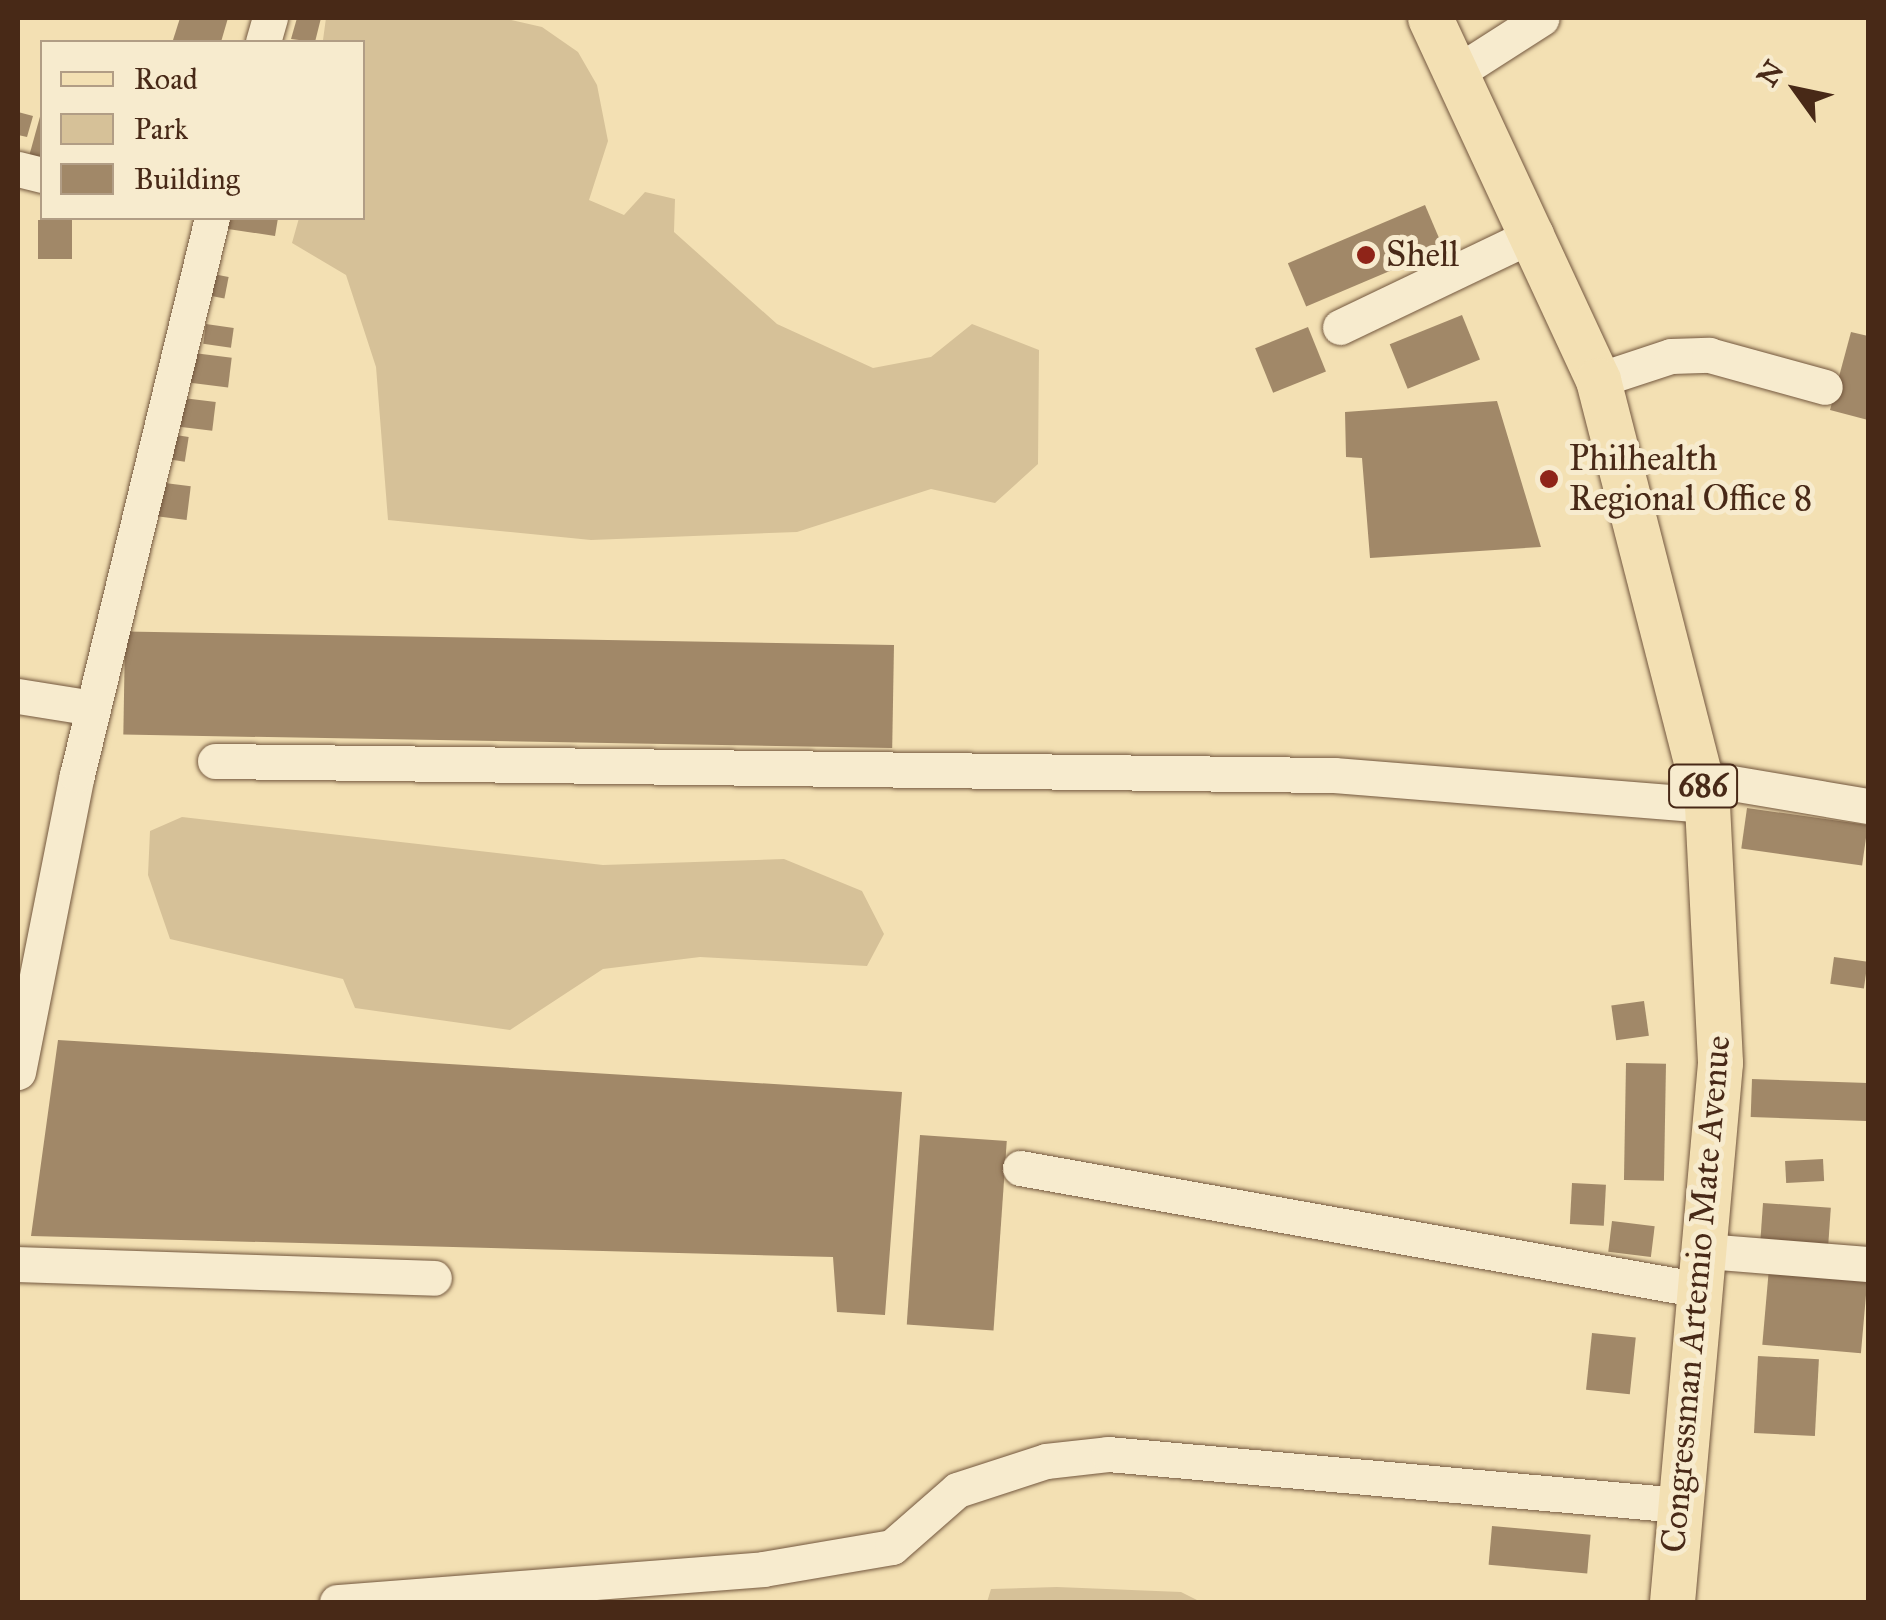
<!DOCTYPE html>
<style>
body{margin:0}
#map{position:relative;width:1886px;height:1620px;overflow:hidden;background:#f3e0b3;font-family:"IM FELL Great Primer",serif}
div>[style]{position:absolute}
.green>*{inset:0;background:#d6c198}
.building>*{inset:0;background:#a18868;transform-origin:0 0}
.roads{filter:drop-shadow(0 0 2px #73573e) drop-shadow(0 0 2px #73573e)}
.minor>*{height:35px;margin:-17.5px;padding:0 17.5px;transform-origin:17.5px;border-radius:17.5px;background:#f7ebce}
.major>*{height:45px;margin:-22.5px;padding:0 22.5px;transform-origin:22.5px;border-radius:22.5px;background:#f3e0b3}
.dots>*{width:28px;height:28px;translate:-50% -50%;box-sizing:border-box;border:5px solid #f7ebce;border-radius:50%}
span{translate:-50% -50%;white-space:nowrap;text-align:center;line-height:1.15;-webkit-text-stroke:10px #f7ebce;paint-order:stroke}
.shield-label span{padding:2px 8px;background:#f7ebce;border:2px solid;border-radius:8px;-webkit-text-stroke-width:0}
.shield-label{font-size:32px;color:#482917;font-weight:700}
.poi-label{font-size:35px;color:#482917}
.left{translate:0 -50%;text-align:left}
.street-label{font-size:35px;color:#482917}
.frame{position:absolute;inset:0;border:20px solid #482917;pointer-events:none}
.legend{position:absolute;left:40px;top:40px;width:325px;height:180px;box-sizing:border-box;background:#f7ebce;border:2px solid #b19d85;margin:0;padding:12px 18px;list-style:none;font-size:30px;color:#482917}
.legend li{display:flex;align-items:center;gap:20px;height:50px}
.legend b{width:50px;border:2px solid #b19d85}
.north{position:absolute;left:1746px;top:40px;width:100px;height:100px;-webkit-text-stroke:8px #f7ebce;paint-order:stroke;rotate:303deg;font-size:28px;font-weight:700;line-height:40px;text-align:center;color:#482917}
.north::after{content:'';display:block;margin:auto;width:35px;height:45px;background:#482917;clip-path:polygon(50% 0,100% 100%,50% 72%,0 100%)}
</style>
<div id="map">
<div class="green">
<div style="clip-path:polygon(326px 18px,502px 18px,542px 27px,578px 52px,597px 85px,608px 141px,589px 200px,624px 215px,645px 192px,675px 199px,674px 232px,777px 324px,873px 368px,931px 357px,972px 324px,1039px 350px,1038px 464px,995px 503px,931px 489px,797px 532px,591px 540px,388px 520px,376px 367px,346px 275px,292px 243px,299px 218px,362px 218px,362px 42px,323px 40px)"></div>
<div style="clip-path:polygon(182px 817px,603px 865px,784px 859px,862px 891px,884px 934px,867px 966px,700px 957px,603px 969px,510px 1030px,355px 1008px,343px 979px,170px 939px,148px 875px,150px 831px)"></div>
<div style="clip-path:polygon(1057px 1587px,1181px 1592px,1201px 1602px,987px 1602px,991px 1589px)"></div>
</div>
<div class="building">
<div style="clip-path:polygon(180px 18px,228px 18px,221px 42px,173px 40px)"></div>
<div style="clip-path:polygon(297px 18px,321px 18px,315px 42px,291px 39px)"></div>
<div style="clip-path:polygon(18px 112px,33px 116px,27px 137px,18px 135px)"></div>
<div style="clip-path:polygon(41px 113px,42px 113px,42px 164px,28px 160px)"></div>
<div style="left:1425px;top:205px;width:47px;height:149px;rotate:67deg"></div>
<div style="clip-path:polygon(229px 218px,278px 218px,275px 236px,228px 229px)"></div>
<div style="left:38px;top:220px;width:34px;height:39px"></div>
<div style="left:208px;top:273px;width:21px;height:22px;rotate:11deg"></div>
<div style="left:1462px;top:315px;width:48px;height:78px;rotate:68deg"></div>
<div style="left:206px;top:324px;width:28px;height:20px;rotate:8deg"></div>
<div style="left:1308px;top:327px;width:48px;height:57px;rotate:68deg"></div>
<div style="clip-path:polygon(1851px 332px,1868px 336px,1868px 420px,1830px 410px)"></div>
<div style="left:194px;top:353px;width:38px;height:30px;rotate:7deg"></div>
<div style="left:183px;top:398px;width:33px;height:29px;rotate:7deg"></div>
<div style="clip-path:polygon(1497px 401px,1541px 547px,1370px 558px,1362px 458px,1346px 457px,1345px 412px)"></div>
<div style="left:163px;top:433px;width:26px;height:25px;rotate:9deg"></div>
<div style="left:157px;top:482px;width:34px;height:34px;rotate:7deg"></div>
<div style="left:894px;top:645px;width:103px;height:769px;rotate:91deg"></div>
<div style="left:1747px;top:808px;width:122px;height:41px;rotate:8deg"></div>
<div style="left:1834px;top:957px;width:34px;height:27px;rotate:8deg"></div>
<div style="left:1644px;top:1001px;width:35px;height:33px;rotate:82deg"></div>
<div style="clip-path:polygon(58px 1040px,902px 1092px,885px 1315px,837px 1312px,833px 1257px,31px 1236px)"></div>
<div style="left:1626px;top:1063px;width:40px;height:117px;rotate:1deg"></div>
<div style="left:1752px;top:1079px;width:116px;height:38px;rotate:2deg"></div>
<div style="left:920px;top:1135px;width:87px;height:190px;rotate:4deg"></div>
<div style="left:1823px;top:1159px;width:22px;height:38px;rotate:87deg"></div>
<div style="left:1572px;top:1183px;width:34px;height:41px;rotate:3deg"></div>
<div style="left:1763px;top:1203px;width:68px;height:48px;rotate:4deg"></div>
<div style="left:1612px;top:1221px;width:43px;height:31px;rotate:7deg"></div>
<div style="left:1769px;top:1268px;width:99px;height:77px;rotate:5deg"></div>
<div style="left:1592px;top:1333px;width:44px;height:57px;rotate:6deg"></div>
<div style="left:1758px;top:1356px;width:61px;height:77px;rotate:3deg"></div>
<div style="left:1492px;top:1526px;width:99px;height:39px;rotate:5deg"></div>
</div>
<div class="roads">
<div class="minor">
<div style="left:263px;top:42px;width:25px;rotate:-74deg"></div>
<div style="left:1459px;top:71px;width:98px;rotate:-32.6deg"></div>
<div style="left:18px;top:169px;width:25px;rotate:14deg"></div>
<div style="left:1340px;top:327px;width:217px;rotate:-25.6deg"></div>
<div style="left:1598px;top:380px;width:77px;rotate:-18.2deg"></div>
<div style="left:1671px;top:356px;width:38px;rotate:-2deg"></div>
<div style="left:1709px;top:355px;width:120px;rotate:15.4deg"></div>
<div style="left:18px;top:696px;width:76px;rotate:9.1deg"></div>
<div style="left:215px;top:761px;width:1119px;rotate:0.72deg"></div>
<div style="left:1334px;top:775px;width:374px;rotate:4.6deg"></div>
<div style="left:1702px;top:778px;width:168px;rotate:9.6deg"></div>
<div style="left:18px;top:1072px;width:303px;rotate:-78.8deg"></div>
<div style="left:77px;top:775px;width:573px;rotate:-76.38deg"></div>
<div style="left:1020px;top:1168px;width:692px;rotate:10.16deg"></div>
<div style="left:1706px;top:1251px;width:163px;rotate:4.6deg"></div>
<div style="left:18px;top:1264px;width:416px;rotate:1.9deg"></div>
<div style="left:337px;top:1602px;width:427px;rotate:-4.4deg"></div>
<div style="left:763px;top:1569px;width:131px;rotate:-9.7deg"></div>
<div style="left:892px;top:1547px;width:86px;rotate:-41.2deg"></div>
<div style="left:957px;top:1490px;width:94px;rotate:-18deg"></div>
<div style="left:1046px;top:1461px;width:62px;rotate:-6.4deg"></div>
<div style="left:1108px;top:1454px;width:574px;rotate:5.1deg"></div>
</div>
<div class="major">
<div style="left:1430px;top:18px;width:399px;rotate:65.1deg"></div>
<div style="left:1598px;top:380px;width:439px;rotate:75.6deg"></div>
<div style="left:1707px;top:805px;width:258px;rotate:87.1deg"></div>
<div style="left:1720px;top:1063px;width:541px;rotate:95.09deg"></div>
</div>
</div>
<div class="dots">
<div style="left:1366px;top:255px;background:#8f2418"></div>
<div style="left:1549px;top:479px;background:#8f2418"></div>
</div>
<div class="shield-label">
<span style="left:1703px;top:786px">686</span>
</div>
<div class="poi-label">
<span class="left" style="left:1386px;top:255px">Shell</span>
<span class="left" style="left:1569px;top:479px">Philhealth<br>Regional Office 8</span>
</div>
<div class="street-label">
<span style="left:1696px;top:1294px;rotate:-85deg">Congressman Artemio Mate Avenue</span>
</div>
<div class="frame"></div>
<ul class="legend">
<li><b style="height:12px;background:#f3e0b3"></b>Road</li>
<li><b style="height:28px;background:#d6c198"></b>Park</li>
<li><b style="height:28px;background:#a18868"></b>Building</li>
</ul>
<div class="north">N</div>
</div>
